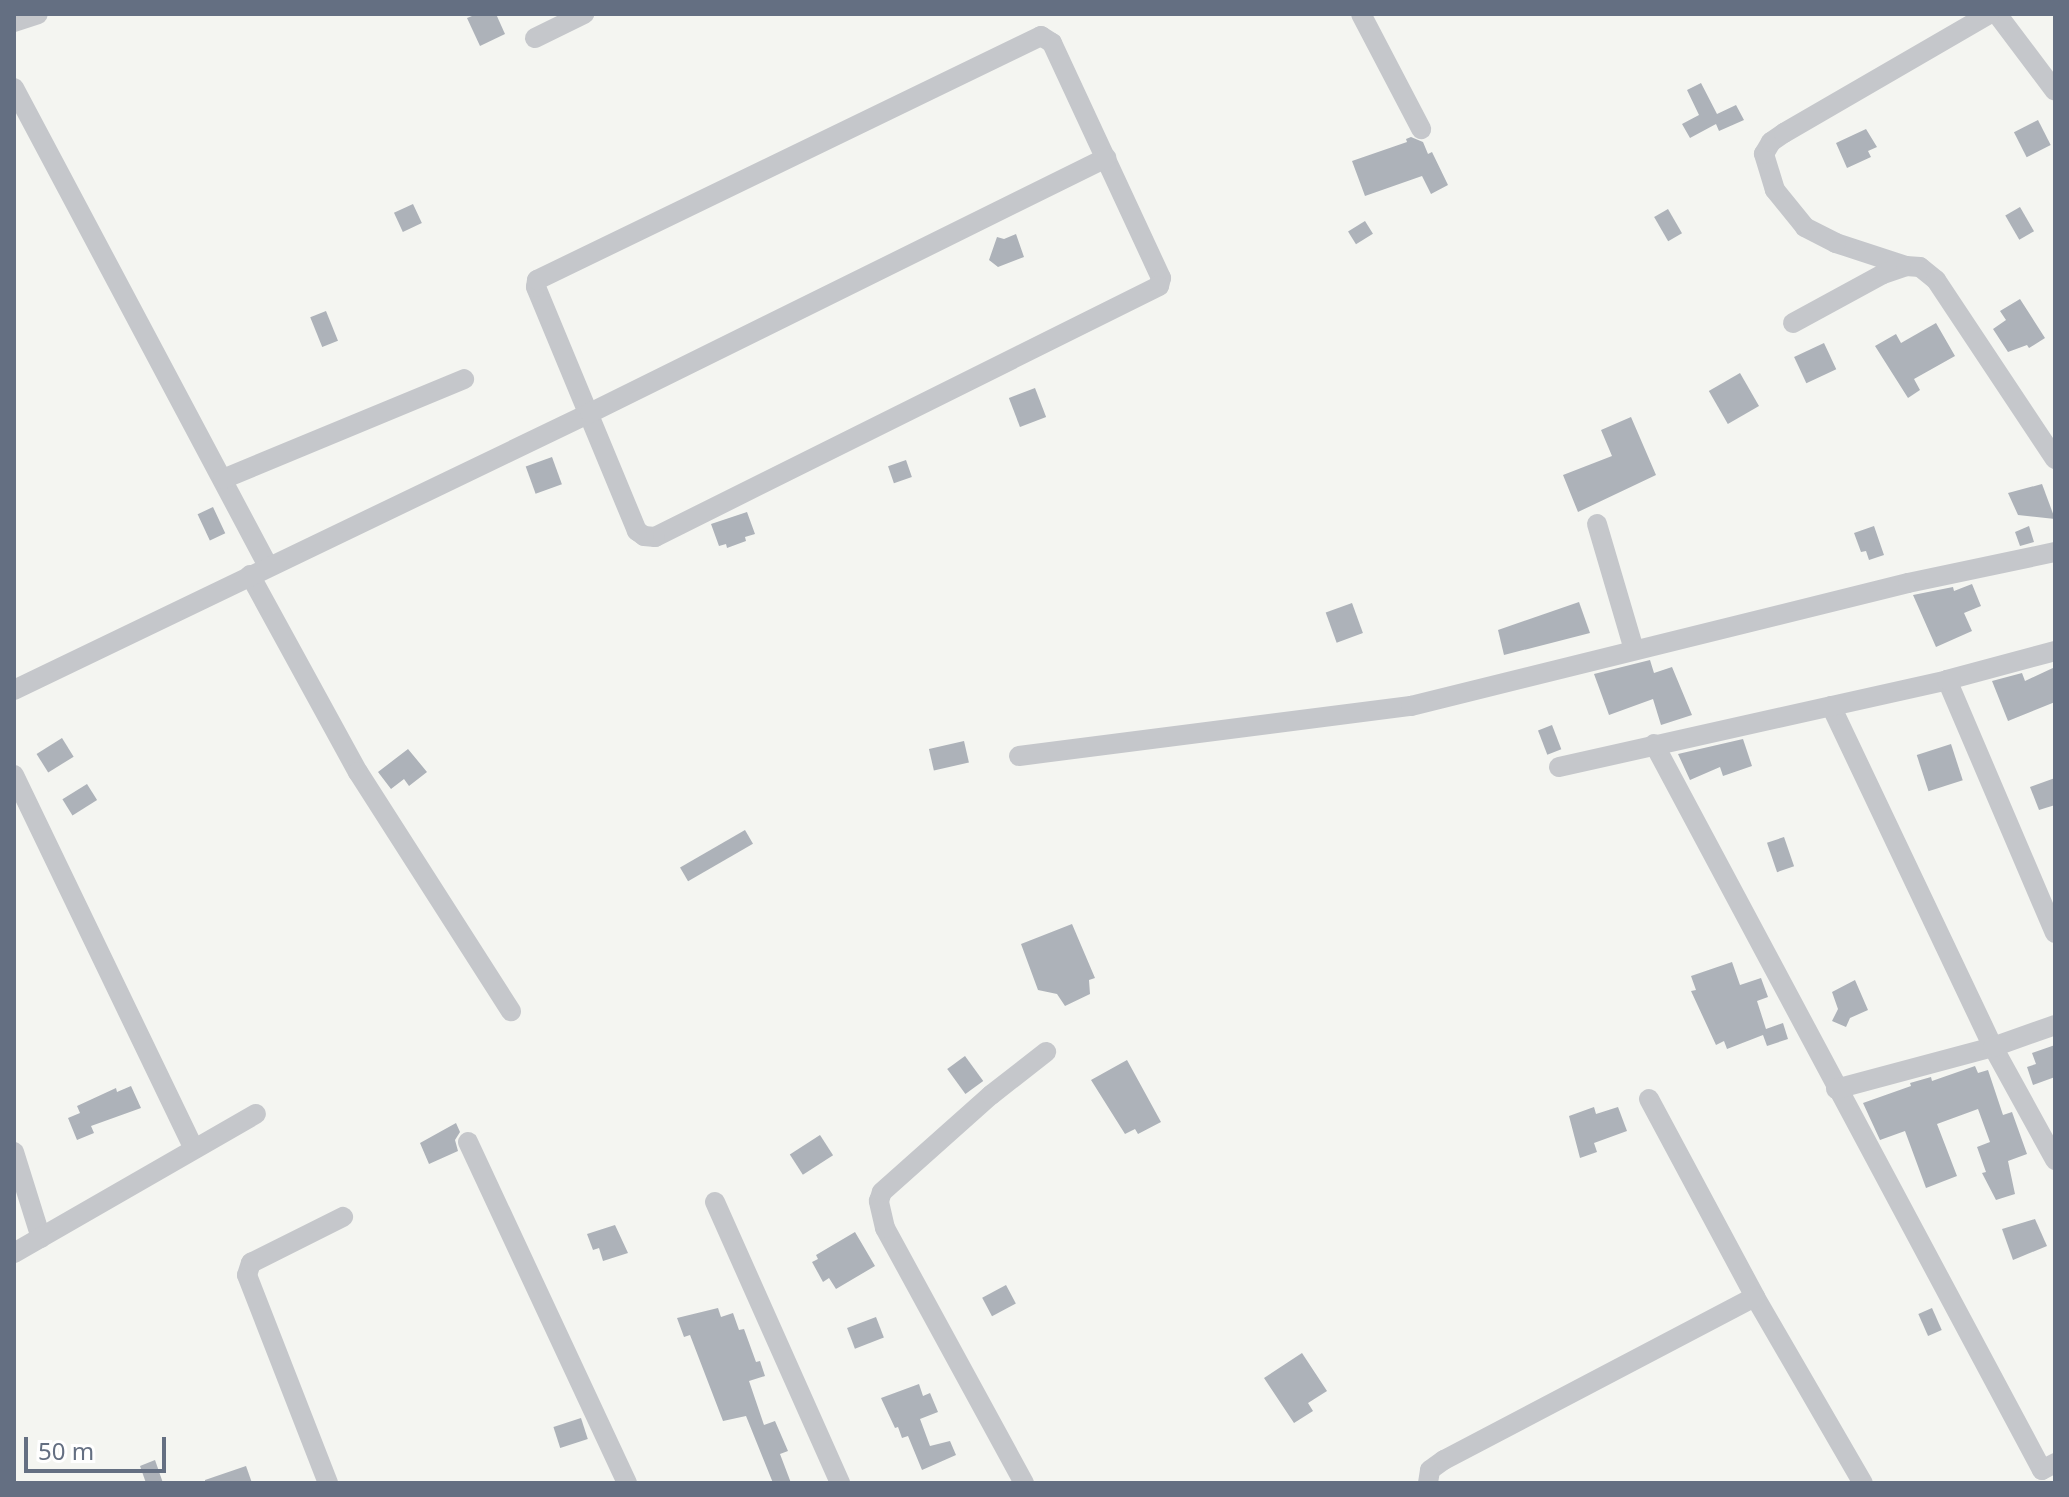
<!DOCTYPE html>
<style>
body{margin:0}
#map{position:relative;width:2069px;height:1497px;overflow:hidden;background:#f4f5f1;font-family:"Noto Sans",sans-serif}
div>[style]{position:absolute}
.building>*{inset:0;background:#adb2b9;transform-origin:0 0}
.minor>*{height:20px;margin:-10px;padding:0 10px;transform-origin:10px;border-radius:10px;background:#c5c7cb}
span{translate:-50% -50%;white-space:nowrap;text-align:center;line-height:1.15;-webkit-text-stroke:8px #fff;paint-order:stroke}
.frame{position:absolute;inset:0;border:16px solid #646f82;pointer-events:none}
.scale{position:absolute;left:24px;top:1437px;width:142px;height:36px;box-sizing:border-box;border:4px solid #646f82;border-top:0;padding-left:10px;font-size:24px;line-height:28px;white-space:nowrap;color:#646f82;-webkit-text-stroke:6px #fff;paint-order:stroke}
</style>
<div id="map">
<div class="building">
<div style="clip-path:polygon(477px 14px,496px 14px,505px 34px,480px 46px,467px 18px)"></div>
<div style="clip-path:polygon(1701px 83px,1717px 114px,1736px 105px,1744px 120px,1719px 131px,1716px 124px,1690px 138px,1682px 124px,1699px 115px,1687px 90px)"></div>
<div style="left:2038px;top:120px;width:28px;height:27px;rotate:63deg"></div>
<div style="clip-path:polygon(1866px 129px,1877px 147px,1868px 151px,1871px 157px,1847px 168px,1836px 143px)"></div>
<div style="clip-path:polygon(1411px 137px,1423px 142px,1428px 154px,1432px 152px,1448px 185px,1431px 194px,1422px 176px,1365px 196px,1352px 161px,1407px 142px,1406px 139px)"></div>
<div style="left:413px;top:204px;width:21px;height:21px;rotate:65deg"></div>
<div style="left:2020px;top:207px;width:28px;height:17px;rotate:60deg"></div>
<div style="left:1668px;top:209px;width:28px;height:16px;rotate:60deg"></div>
<div style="left:1365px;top:221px;width:15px;height:20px;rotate:58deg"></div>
<div style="clip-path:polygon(1016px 234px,1024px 257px,998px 267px,989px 260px,997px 237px,1004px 239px)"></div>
<div style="clip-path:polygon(2020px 299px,2045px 338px,2029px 348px,2027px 345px,2008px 352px,1993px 329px,2006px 320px,2000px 311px)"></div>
<div style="left:326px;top:311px;width:32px;height:17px;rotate:68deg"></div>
<div style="clip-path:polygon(1936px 323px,1955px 356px,1914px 379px,1920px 390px,1908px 398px,1875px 346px,1896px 334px,1901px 343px)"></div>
<div style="left:1824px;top:343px;width:29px;height:33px;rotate:65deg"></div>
<div style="left:1740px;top:373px;width:38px;height:36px;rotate:60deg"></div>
<div style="left:1035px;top:388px;width:31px;height:28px;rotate:69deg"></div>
<div style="clip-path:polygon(1631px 417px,1656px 475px,1578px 512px,1563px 475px,1612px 456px,1601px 430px)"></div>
<div style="left:552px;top:457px;width:29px;height:28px;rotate:70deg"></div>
<div style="left:906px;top:460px;width:18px;height:19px;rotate:71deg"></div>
<div style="clip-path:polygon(2042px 484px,2055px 519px,2018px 515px,2008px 493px)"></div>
<div style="left:213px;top:507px;width:29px;height:17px;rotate:65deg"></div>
<div style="clip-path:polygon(747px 512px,755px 534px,745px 537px,746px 541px,727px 548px,726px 544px,719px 546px,711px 524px)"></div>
<div style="clip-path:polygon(1874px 526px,1884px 555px,1869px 560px,1866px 551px,1861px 552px,1854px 533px)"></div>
<div style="clip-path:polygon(2029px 526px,2034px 542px,2020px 546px,2015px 532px)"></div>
<div style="clip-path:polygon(1972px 584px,1981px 606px,1964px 613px,1972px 631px,1936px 647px,1913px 595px,1953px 587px,1954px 591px)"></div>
<div style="clip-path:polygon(1579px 602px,1590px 633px,1504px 655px,1498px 630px)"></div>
<div style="left:1352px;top:603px;width:32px;height:28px;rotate:70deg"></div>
<div style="clip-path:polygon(1650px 660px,1654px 673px,1672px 667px,1692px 715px,1661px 725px,1653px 699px,1609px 715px,1594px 674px)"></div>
<div style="clip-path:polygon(2055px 667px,2055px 702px,2008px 721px,1992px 681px,2022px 673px,2025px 681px)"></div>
<div style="left:1552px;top:725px;width:26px;height:15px;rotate:69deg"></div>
<div style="left:62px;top:738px;width:22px;height:30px;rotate:58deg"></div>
<div style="clip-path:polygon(1743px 739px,1752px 766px,1723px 776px,1720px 767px,1690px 780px,1678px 754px)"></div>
<div style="left:964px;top:741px;width:22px;height:36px;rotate:77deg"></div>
<div style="left:1951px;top:744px;width:38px;height:36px;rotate:72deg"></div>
<div style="clip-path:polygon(408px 749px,427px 772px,409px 786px,404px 779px,391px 789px,378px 772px)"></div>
<div style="clip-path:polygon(2055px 778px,2055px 805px,2039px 810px,2030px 787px)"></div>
<div style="left:87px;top:784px;width:19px;height:29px;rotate:58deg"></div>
<div style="left:745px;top:830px;width:16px;height:75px;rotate:60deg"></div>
<div style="left:1784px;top:837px;width:31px;height:18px;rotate:71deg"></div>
<div style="clip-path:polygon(1072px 924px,1095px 978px,1089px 980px,1090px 994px,1065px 1006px,1057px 994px,1038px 990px,1021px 944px)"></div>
<div style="clip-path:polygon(1732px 962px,1740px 985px,1761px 978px,1768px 997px,1757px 1001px,1766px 1029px,1783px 1023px,1788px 1039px,1767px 1046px,1763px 1035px,1727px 1049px,1724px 1041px,1716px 1045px,1691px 991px,1696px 990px,1691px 976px)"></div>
<div style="clip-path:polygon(1855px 980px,1868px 1010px,1850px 1018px,1846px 1027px,1832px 1021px,1838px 1009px,1832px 992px)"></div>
<div style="clip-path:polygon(2055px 1045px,2055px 1077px,2033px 1085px,2027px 1067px,2036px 1064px,2032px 1053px)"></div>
<div style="left:965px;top:1056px;width:31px;height:22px;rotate:54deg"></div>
<div style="clip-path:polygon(1127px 1060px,1161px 1122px,1138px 1134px,1135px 1129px,1125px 1134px,1091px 1080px)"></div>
<div style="clip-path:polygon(1975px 1066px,1978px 1073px,1988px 1070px,2003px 1115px,2012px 1112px,2027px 1154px,2008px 1161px,2015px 1194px,1996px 1200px,1982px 1173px,1986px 1172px,1977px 1147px,1990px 1142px,1978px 1109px,1937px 1124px,1957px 1176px,1926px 1188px,1905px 1131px,1880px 1140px,1863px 1103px,1911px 1086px,1910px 1083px,1931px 1077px,1932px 1081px)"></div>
<div style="clip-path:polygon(131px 1086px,141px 1108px,91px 1126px,94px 1133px,77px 1140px,68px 1118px,80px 1113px,77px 1106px,116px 1088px,117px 1092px)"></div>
<div style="clip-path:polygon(1594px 1107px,1596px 1114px,1618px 1107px,1627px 1131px,1594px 1143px,1597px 1152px,1580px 1158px,1569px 1116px)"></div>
<div style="clip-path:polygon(456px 1123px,460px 1132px,455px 1140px,458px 1151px,429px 1164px,420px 1143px)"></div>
<div style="left:820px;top:1135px;width:24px;height:36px;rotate:57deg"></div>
<div style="clip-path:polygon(2035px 1219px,2047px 1246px,2013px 1260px,2002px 1229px)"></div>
<div style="clip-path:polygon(615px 1225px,628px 1253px,603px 1261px,599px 1248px,593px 1250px,587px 1234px)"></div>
<div style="clip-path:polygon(855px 1232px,875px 1266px,836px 1289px,829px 1278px,823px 1282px,812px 1262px,818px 1259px,816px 1255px)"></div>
<div style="left:1006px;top:1285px;width:21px;height:27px;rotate:62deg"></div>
<div style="clip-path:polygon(718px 1308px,721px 1317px,733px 1313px,739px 1330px,744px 1329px,756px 1362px,760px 1361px,765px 1376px,749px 1381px,764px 1425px,775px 1421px,788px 1451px,780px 1454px,791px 1483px,773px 1483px,746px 1416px,723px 1421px,690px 1335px,684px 1337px,677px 1318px)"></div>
<div style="left:1932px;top:1308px;width:24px;height:15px;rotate:66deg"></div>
<div style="left:876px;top:1317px;width:22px;height:31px;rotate:69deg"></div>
<div style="clip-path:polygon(1302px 1353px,1327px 1391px,1308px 1403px,1313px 1411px,1294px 1423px,1264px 1378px)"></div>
<div style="clip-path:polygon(919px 1384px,923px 1396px,930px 1393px,938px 1412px,920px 1419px,930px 1446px,950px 1441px,956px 1455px,922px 1470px,908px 1436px,902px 1438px,898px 1427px,895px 1428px,881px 1398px)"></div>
<div style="left:581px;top:1418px;width:22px;height:29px;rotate:72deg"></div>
<div style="clip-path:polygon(155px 1460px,163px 1483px,146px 1483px,140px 1466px)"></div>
<div style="clip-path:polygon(246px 1466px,252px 1483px,205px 1483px,205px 1480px)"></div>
</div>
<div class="minor">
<div style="left:1361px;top:14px;width:130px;rotate:62.4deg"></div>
<div style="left:1997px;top:14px;width:96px;rotate:53deg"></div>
<div style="left:14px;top:22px;width:25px;rotate:-18deg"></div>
<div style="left:1041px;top:36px;width:13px;rotate:32deg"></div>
<div style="left:1052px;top:43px;width:259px;rotate:65.1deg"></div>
<div style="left:1161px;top:278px;width:8px;rotate:104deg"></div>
<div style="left:1159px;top:286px;width:563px;rotate:153.53deg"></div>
<div style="left:655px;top:537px;width:11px;rotate:-175deg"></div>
<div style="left:644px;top:536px;width:9px;rotate:-144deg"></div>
<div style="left:637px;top:531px;width:264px;rotate:-112.5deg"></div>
<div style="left:536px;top:287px;width:7px;rotate:-82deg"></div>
<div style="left:537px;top:280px;width:560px;rotate:-25.83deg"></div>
<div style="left:535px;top:38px;width:55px;rotate:-26.1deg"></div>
<div style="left:14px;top:88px;width:541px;rotate:62.01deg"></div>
<div style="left:1906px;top:266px;width:74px;rotate:-161.8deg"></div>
<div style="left:1836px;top:243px;width:35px;rotate:-153deg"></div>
<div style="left:1805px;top:227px;width:48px;rotate:-129deg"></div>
<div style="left:1775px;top:190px;width:38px;rotate:-107deg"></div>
<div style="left:1764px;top:154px;width:14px;rotate:-60deg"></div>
<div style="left:1771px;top:142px;width:16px;rotate:-35deg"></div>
<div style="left:1784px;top:133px;width:237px;rotate:-30.1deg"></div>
<div style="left:1793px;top:323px;width:102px;rotate:-28.6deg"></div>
<div style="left:1883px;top:274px;width:24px;rotate:-19deg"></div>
<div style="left:1906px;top:266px;width:14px;rotate:4deg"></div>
<div style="left:1920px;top:267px;width:21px;rotate:39deg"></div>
<div style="left:1936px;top:280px;width:215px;rotate:56.4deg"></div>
<div style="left:223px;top:479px;width:261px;rotate:-22.5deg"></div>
<div style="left:1597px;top:524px;width:131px;rotate:73.6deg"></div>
<div style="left:250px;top:575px;width:225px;rotate:61.3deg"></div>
<div style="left:358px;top:772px;width:284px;rotate:57.4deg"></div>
<div style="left:1947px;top:680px;width:275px;rotate:66.9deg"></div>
<div style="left:14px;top:690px;width:639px;rotate:-25.68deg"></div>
<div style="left:590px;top:413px;width:576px;rotate:-26.3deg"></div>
<div style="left:1831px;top:706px;width:378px;rotate:64.6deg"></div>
<div style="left:1993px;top:1047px;width:129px;rotate:61.2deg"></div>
<div style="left:1654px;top:744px;width:823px;rotate:61.88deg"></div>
<div style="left:2042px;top:1470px;width:15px;rotate:-28deg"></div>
<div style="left:1019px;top:756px;width:395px;rotate:-7.3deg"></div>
<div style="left:1411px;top:706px;width:512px;rotate:-13.9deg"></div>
<div style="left:1908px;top:583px;width:150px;rotate:-11.9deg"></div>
<div style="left:1559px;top:767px;width:398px;rotate:-12.6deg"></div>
<div style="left:1947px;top:680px;width:112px;rotate:-15deg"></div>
<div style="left:14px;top:775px;width:415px;rotate:64.3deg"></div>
<div style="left:1836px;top:1089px;width:163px;rotate:-15deg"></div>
<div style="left:1993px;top:1047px;width:66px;rotate:-19.5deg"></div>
<div style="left:1649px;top:1099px;width:225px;rotate:61.8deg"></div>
<div style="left:1755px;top:1297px;width:215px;rotate:59.9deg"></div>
<div style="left:468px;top:1142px;width:376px;rotate:65deg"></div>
<div style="left:14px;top:1152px;width:90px;rotate:72.6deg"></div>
<div style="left:715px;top:1202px;width:308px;rotate:66deg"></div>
<div style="left:14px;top:1253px;width:279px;rotate:-29.9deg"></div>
<div style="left:328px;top:1483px;width:223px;rotate:-111.3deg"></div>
<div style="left:247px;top:1275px;width:13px;rotate:-72deg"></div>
<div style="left:251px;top:1263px;width:103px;rotate:-26.6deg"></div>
<div style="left:1024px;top:1483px;width:290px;rotate:-118.6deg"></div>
<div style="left:885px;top:1228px;width:28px;rotate:-103deg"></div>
<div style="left:879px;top:1201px;width:9px;rotate:-72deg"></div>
<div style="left:882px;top:1192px;width:146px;rotate:-41.7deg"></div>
<div style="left:991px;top:1095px;width:70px;rotate:-38deg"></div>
<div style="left:1428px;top:1483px;width:13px;rotate:-81deg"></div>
<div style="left:1430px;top:1470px;width:17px;rotate:-36deg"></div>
<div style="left:1444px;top:1460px;width:351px;rotate:-27.7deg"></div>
</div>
<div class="frame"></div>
<div class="scale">50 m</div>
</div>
